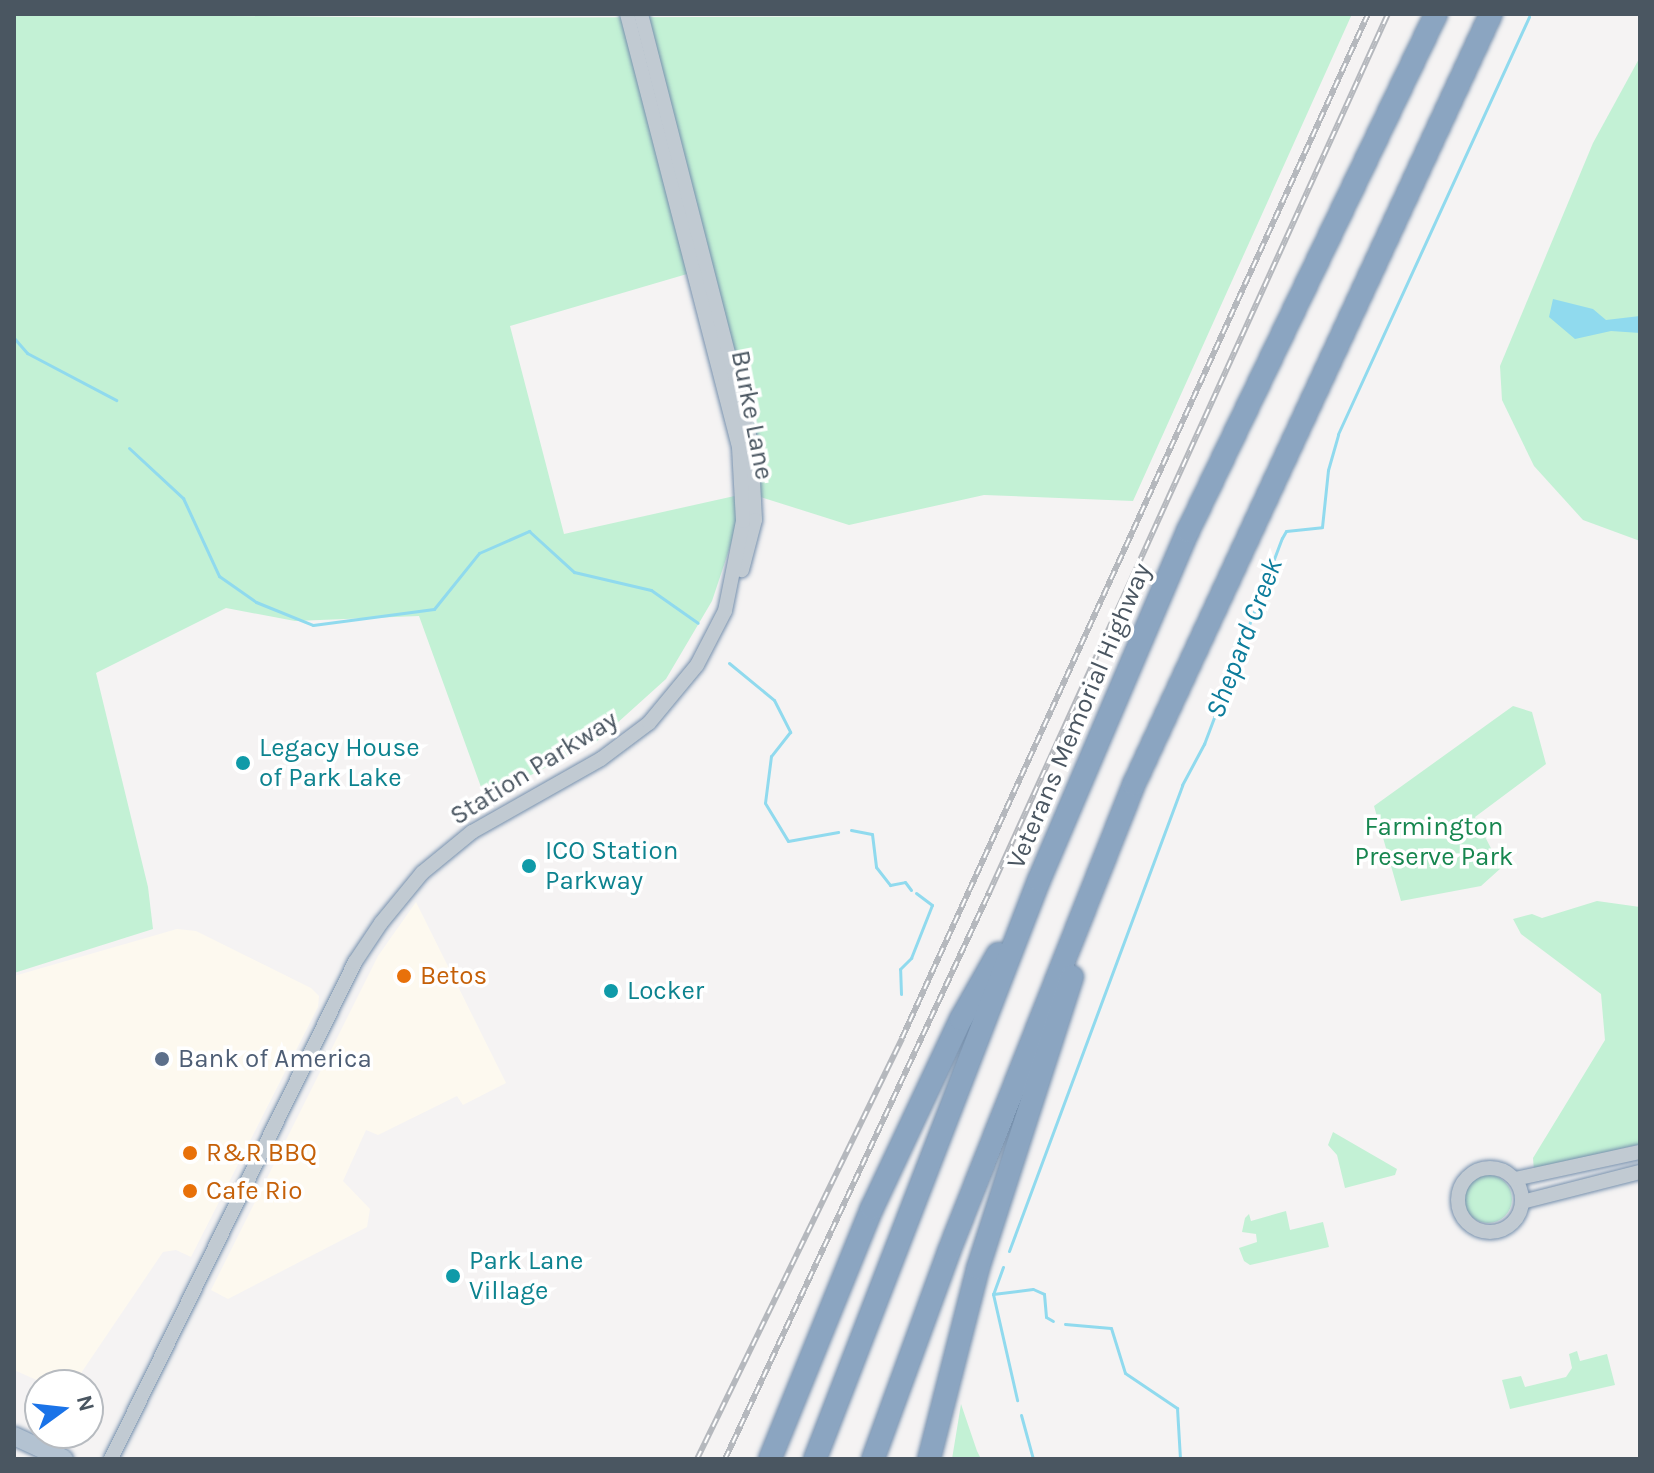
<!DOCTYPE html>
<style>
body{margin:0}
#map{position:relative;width:1654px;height:1473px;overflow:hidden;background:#f5f3f3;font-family:Karla,sans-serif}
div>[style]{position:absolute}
.commercial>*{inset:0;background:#fdf9ef}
.green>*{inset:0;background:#c3f1d5}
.round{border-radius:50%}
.water>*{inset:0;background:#90daee}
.stream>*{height:3px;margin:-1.5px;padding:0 1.5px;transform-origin:1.5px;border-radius:1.5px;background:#90daee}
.roads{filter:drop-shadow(0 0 2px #7690ad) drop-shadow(0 0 2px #7690ad)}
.minor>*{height:14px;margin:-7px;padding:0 7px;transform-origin:7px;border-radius:7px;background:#c1cad2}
.minor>.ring{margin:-7px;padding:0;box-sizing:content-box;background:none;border:14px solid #c1cad2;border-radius:50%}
.major>*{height:18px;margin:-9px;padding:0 9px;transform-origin:9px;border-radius:9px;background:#b3c2d1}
.highway>*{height:22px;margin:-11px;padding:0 11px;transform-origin:11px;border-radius:11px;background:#8ba5c1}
.rail>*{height:6px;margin-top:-3px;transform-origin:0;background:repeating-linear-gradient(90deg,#fff 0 9px,#b5b8bd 0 18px);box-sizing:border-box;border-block:2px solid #b5b8bd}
.dots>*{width:22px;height:22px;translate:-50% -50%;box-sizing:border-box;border:4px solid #fff;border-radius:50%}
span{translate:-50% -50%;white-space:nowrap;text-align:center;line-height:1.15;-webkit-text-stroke:7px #fff;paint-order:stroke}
.street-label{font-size:26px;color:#4a5661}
.culture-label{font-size:26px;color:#0d838f}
.left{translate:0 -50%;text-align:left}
.park-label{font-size:26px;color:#17864f}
.food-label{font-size:26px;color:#c56008}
.service-label{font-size:26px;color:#4e5e75}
.water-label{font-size:28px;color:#0c7c9b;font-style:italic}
.frame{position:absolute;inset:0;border:16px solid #4a5661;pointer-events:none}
.north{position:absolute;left:24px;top:1369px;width:80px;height:80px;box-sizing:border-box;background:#fff;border:2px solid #b7bbc0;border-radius:50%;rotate:75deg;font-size:22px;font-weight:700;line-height:32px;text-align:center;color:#4a5661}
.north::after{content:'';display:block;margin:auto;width:28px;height:36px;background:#1a73e8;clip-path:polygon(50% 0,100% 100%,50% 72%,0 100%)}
</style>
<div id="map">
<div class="commercial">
<div style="clip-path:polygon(416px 902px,506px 1083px,463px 1105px,457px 1096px,378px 1135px,366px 1130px,343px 1181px,370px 1209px,367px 1227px,228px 1299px,211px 1290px,378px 956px)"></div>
<div style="clip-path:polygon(177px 929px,196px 931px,311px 988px,319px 996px,318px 1007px,191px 1257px,176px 1250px,163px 1252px,73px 1385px,48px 1385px,14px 1370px,14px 976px)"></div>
</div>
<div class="green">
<div style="clip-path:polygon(evenodd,14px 14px,468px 18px,1352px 14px,1133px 501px,984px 495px,849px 525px,748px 493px,712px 601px,666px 679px,595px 743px,485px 798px,419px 616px,295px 621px,226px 608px,96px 673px,148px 887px,153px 929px,14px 973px,14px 14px,687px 274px,748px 493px,564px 534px,510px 326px,687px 274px)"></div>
<div style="clip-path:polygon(1640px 57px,1640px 541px,1583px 520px,1534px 466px,1502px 400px,1500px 366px,1593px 143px)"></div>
<div style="clip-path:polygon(1513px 706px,1532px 712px,1546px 764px,1475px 817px,1501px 868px,1481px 886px,1401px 901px,1374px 806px)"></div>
<div style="clip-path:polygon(1597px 901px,1640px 907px,1640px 1144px,1534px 1171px,1533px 1158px,1605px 1040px,1601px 994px,1521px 934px,1513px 919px,1532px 914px,1542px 918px)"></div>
<div style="clip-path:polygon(1333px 1132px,1397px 1169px,1395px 1175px,1345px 1188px,1337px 1155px,1328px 1145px)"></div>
<div class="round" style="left:1464px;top:1175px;width:48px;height:48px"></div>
<div style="clip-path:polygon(1286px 1211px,1290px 1230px,1323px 1222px,1329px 1247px,1250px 1265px,1244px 1261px,1239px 1248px,1257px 1242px,1256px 1234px,1242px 1232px,1245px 1218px,1249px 1214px,1251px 1221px)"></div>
<div style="clip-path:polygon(1577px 1351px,1580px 1361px,1607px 1354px,1615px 1385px,1510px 1409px,1502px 1380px,1521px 1376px,1525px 1387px,1566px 1377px,1572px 1368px,1569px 1354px)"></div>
<div style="clip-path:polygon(961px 1404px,977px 1451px,981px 1459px,952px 1459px)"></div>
</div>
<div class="water">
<div style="clip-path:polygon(1553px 299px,1593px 309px,1606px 320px,1640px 316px,1640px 333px,1611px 331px,1575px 339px,1549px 317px)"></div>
</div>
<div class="stream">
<div style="left:14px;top:338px;width:20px;rotate:49deg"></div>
<div style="left:27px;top:353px;width:101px;rotate:27.8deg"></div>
<div style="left:129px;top:448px;width:74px;rotate:42.8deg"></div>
<div style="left:183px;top:498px;width:86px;rotate:65.2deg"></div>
<div style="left:219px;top:576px;width:45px;rotate:35.1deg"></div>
<div style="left:256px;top:602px;width:61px;rotate:22deg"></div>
<div style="left:313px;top:625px;width:122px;rotate:-7.5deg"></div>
<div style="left:434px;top:609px;width:72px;rotate:-51.2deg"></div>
<div style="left:479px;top:553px;width:55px;rotate:-23.7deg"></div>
<div style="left:529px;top:531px;width:61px;rotate:42.3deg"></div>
<div style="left:574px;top:572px;width:79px;rotate:13.2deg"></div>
<div style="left:651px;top:590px;width:57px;rotate:35.1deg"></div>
<div style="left:729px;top:663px;width:58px;rotate:39.4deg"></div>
<div style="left:774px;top:700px;width:36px;rotate:63deg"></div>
<div style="left:790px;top:732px;width:31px;rotate:128deg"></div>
<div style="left:771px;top:756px;width:47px;rotate:97.3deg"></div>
<div style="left:765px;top:803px;width:44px;rotate:58.8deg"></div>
<div style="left:788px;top:841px;width:51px;rotate:-10.2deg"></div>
<div style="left:851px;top:830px;width:21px;rotate:11deg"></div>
<div style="left:872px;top:834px;width:33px;rotate:83deg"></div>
<div style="left:876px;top:867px;width:23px;rotate:52deg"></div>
<div style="left:890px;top:885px;width:15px;rotate:-11deg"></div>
<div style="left:905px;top:882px;width:10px;rotate:53deg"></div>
<div style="left:901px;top:994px;width:25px;rotate:-92deg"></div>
<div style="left:900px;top:969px;width:16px;rotate:-45deg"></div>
<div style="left:911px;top:958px;width:57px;rotate:-68.4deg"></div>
<div style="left:932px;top:905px;width:20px;rotate:-143deg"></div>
<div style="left:1009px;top:1251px;width:497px;rotate:-69.6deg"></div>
<div style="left:1182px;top:785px;width:47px;rotate:-61.8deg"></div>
<div style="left:1204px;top:744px;width:220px;rotate:-69.3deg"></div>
<div style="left:1282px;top:538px;width:8px;rotate:-60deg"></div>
<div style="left:1286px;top:531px;width:36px;rotate:-6deg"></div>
<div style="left:1322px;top:527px;width:57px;rotate:-84deg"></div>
<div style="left:1328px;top:470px;width:37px;rotate:-74deg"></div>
<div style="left:1338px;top:434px;width:459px;rotate:-65.4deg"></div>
<div style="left:1003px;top:1267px;width:29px;rotate:110deg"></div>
<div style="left:993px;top:1294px;width:109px;rotate:77.2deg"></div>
<div style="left:993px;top:1294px;width:40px;rotate:-7.1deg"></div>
<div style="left:1033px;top:1289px;width:12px;rotate:24deg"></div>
<div style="left:1044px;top:1294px;width:23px;rotate:85deg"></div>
<div style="left:1046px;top:1317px;width:8px;rotate:30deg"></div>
<div style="left:1065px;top:1324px;width:46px;rotate:5deg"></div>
<div style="left:1111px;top:1328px;width:47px;rotate:72.7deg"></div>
<div style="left:1125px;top:1373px;width:63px;rotate:33.9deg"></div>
<div style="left:1177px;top:1408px;width:51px;rotate:86.6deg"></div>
<div style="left:1021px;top:1415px;width:46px;rotate:74.7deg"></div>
</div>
<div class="roads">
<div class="minor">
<div style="left:641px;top:14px;width:443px;rotate:75.6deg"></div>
<div style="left:751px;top:443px;width:77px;rotate:87deg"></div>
<div style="left:755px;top:520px;width:52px;rotate:104.6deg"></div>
<div class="ring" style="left:1458px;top:1168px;width:50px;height:50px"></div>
<div style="left:1515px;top:1179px;width:128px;rotate:-12.2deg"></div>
<div style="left:1522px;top:1202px;width:122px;rotate:-14.3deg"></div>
<div style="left:111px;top:1459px;width:554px;rotate:-63.85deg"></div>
<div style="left:355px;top:962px;width:47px;rotate:-56.3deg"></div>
<div style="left:381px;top:923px;width:65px;rotate:-50.6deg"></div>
<div style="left:422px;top:873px;width:65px;rotate:-39.4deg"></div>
<div style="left:472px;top:832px;width:148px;rotate:-29.5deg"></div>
<div style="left:601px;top:759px;width:60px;rotate:-36.9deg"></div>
<div style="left:649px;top:723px;width:75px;rotate:-50.4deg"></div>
<div style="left:697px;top:665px;width:61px;rotate:-62.6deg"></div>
<div style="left:725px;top:611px;width:92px;rotate:-78.7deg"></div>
<div style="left:743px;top:521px;width:74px;rotate:-93.1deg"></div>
<div style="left:739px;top:447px;width:447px;rotate:-104.5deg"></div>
</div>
<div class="major">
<div style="left:14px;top:1436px;width:55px;rotate:24.7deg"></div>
</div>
<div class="highway">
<div style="left:770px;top:1459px;width:271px;rotate:-67.9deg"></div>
<div style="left:872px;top:1208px;width:209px;rotate:-64.8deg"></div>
<div style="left:961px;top:1019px;width:75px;rotate:-60.4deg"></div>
<div style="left:815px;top:1459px;width:621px;rotate:-68.85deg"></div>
<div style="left:1039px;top:880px;width:379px;rotate:-66.9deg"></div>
<div style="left:1188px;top:531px;width:573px;rotate:-64.37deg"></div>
<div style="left:873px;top:1459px;width:221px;rotate:-69.9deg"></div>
<div style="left:949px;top:1251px;width:502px;rotate:-68.39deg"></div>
<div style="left:1134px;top:784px;width:849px;rotate:-65.13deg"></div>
<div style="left:929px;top:1459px;width:197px;rotate:-75.6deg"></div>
<div style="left:978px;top:1268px;width:306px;rotate:-72.1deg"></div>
</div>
</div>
<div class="rail">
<div style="left:697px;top:1459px;width:468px;rotate:-64deg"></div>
<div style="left:902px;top:1038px;width:1125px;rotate:-65.53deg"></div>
<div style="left:725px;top:1459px;width:625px;rotate:-64.99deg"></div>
<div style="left:989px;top:893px;width:965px;rotate:-65.59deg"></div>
</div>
<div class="dots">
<div style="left:243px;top:763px;background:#0f9aa8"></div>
<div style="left:529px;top:866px;background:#0f9aa8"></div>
<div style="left:404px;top:976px;background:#e8710a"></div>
<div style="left:611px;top:991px;background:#0f9aa8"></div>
<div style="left:162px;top:1059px;background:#5c6f8a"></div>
<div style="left:190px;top:1153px;background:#e8710a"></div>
<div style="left:190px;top:1191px;background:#e8710a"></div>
<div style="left:453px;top:1276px;background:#0f9aa8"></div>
</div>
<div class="street-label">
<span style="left:752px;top:415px;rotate:79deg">Burke Lane</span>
<span style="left:1079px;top:716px;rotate:-67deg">Veterans Memorial Highway</span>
<span style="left:534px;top:768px;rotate:-32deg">Station Parkway</span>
</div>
<div class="culture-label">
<span class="left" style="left:259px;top:763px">Legacy House<br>of Park Lake</span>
<span class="left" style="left:545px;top:866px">ICO Station<br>Parkway</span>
<span class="left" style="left:627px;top:991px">Locker</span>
<span class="left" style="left:469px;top:1276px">Park Lane<br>Village</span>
</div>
<div class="park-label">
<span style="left:1434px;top:842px">Farmington<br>Preserve Park</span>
</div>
<div class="food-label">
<span class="left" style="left:420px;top:976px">Betos</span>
<span class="left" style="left:206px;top:1153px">R&amp;R BBQ</span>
<span class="left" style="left:206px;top:1191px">Cafe Rio</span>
</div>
<div class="service-label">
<span class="left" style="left:178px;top:1059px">Bank of America</span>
</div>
<div class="water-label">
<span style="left:1244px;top:638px;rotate:-69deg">Shepard Creek</span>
</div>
<div class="frame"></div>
<div class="north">N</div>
</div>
